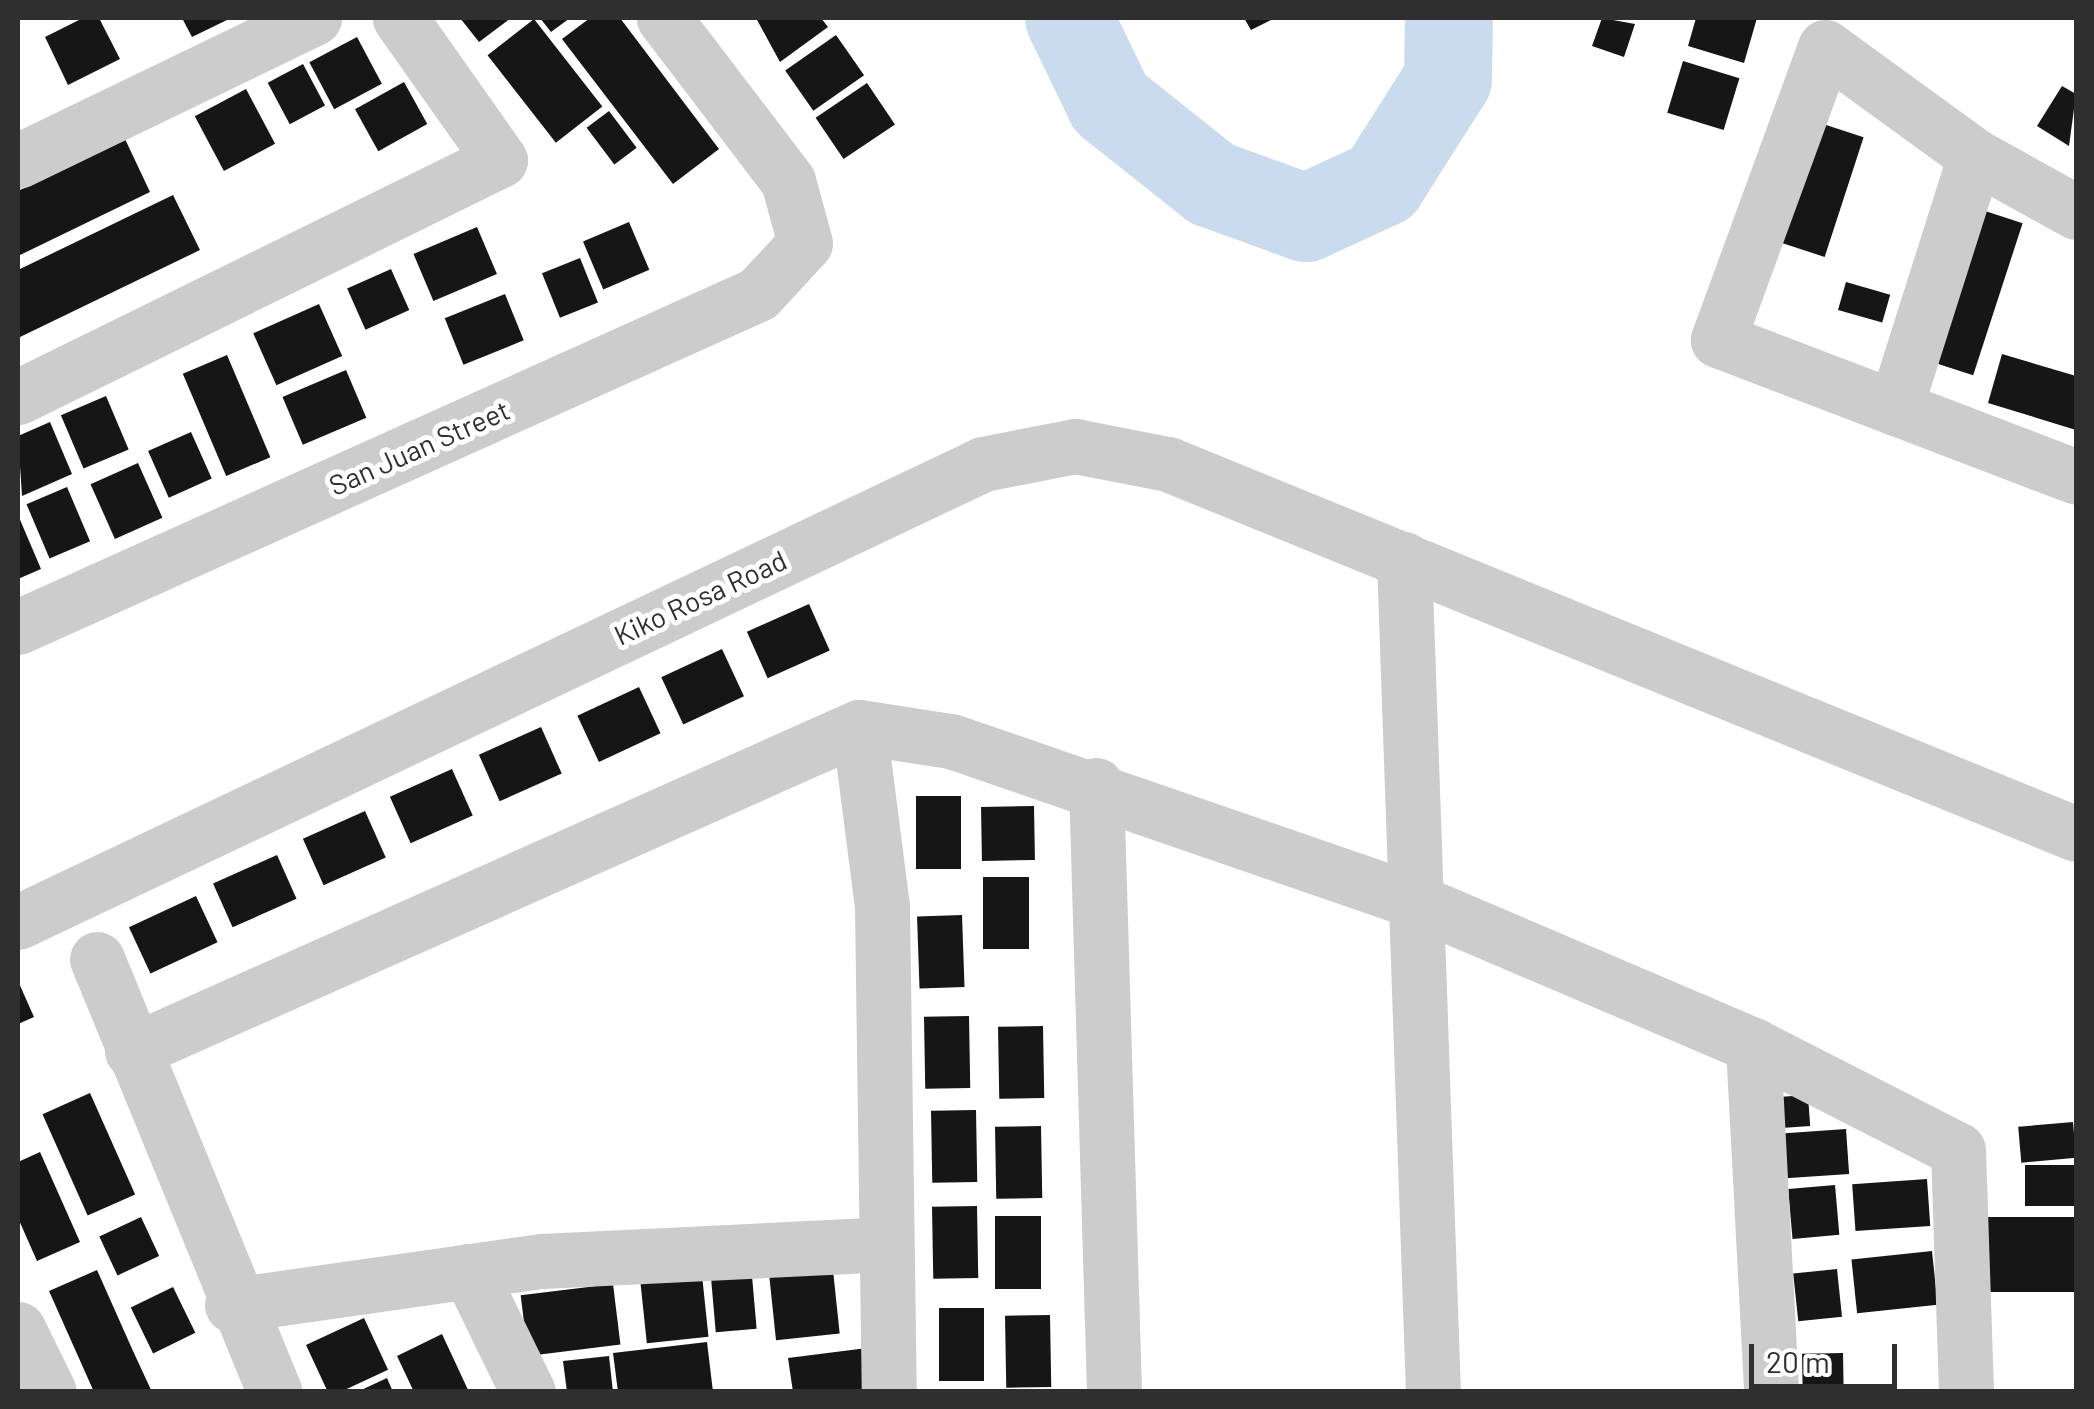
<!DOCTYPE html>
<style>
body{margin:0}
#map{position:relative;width:2094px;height:1409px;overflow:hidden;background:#fff;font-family:Barlow,sans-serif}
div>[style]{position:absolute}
.river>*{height:88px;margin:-44px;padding:0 44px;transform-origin:44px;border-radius:44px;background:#c9dbec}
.building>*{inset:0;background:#161616;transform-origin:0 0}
.minor>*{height:55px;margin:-27.5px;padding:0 27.5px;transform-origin:27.5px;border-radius:27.5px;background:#ccc}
span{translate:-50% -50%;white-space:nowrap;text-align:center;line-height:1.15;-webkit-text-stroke:10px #fff;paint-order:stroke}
.street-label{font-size:28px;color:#2f2f2f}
.frame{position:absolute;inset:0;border:20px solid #2f2f2f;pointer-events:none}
.scale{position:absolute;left:1749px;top:1344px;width:148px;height:45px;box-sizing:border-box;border:5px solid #2f2f2f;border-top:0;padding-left:12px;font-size:30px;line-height:35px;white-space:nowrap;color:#2f2f2f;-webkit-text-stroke:8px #fff;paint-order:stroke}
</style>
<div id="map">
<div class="river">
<div style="left:1069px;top:18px;width:94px;rotate:64.2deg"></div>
<div style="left:1110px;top:103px;width:130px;rotate:38.5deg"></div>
<div style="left:1212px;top:184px;width:100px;rotate:19.9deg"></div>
<div style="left:1306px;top:218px;width:84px;rotate:-24.7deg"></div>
<div style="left:1382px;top:183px;width:123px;rotate:-57.6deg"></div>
<div style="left:1448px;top:79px;width:61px;rotate:-89.1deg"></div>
</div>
<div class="building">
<div style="clip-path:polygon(83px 18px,99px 18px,120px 59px,68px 85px,45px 37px)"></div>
<div style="clip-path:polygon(182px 18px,231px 18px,192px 37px)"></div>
<div style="clip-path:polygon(460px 18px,511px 18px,479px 42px)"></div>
<div style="clip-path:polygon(540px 18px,570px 18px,551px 32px)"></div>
<div style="clip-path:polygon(590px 18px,620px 18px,719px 149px,673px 184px,562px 39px)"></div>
<div style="clip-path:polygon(756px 18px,821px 18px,828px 27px,780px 62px)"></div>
<div style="clip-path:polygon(1244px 18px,1275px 18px,1251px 30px)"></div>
<div style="clip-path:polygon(1602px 18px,1635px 24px,1624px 57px,1592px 46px)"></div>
<div style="clip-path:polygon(1696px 18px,1757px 18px,1744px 63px,1688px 46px)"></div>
<div style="left:534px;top:19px;width:111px;height:59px;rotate:52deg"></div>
<div style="left:836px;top:35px;width:49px;height:62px;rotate:55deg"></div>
<div style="left:357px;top:37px;width:53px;height:54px;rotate:62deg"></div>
<div style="left:1683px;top:61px;width:59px;height:54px;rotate:17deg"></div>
<div style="left:303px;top:64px;width:47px;height:40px;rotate:62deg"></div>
<div style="left:404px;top:82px;width:48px;height:56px;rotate:61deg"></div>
<div style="left:867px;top:83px;width:50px;height:62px;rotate:56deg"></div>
<div style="clip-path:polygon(2062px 86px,2076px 94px,2069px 146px,2037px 126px)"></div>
<div style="left:246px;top:89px;width:62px;height:58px;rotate:62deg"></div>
<div style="left:609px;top:111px;width:46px;height:28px;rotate:53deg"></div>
<div style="left:1817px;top:122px;width:49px;height:126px;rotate:18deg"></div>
<div style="clip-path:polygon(125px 139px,150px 192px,18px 256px,18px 191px)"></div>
<div style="clip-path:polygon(173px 195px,200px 250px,18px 338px,18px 270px)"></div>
<div style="left:1976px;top:208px;width:49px;height:160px;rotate:18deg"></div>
<div style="left:629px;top:222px;width:52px;height:50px;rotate:67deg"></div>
<div style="left:477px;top:227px;width:51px;height:69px;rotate:67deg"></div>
<div style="left:580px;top:258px;width:48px;height:41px;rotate:68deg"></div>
<div style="left:391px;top:269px;width:45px;height:48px;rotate:66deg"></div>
<div style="left:1846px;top:282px;width:46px;height:29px;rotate:16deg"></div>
<div style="left:505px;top:294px;width:50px;height:65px;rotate:68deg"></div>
<div style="left:319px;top:304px;width:57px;height:72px;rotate:66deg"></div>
<div style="clip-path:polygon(2002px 354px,2076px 376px,2076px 430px,1988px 403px)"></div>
<div style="left:227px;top:355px;width:111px;height:48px;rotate:67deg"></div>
<div style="left:346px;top:370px;width:52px;height:69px;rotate:67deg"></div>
<div style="left:106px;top:396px;width:58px;height:49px;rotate:67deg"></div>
<div style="clip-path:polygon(50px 422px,72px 474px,22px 496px,18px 436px)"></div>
<div style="left:191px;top:432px;width:51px;height:47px;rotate:66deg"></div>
<div style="left:138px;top:463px;width:60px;height:52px;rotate:66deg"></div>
<div style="left:67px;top:487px;width:59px;height:44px;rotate:67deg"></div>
<div style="clip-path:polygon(18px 515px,41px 569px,18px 579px)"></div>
<div style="left:809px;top:604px;width:51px;height:68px;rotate:66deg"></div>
<div style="left:722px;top:649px;width:52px;height:67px;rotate:65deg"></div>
<div style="left:639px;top:687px;width:51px;height:68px;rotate:65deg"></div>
<div style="left:541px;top:727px;width:51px;height:68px;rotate:66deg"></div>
<div style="left:452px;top:769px;width:51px;height:68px;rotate:66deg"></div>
<div style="left:916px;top:796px;width:45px;height:73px"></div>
<div style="left:1034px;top:806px;width:54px;height:53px;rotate:89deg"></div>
<div style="left:365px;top:811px;width:51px;height:68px;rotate:66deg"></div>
<div style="left:277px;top:855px;width:48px;height:70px;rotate:66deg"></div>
<div style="left:1029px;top:877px;width:72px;height:46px;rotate:90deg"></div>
<div style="left:196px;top:896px;width:51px;height:74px;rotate:65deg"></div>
<div style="left:962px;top:915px;width:72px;height:45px;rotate:88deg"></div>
<div style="clip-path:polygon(18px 981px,34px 1017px,18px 1024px)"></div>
<div style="left:969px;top:1016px;width:72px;height:45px;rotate:89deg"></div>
<div style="left:1043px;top:1026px;width:72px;height:45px;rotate:89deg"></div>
<div style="left:90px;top:1093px;width:111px;height:52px;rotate:66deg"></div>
<div style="left:1808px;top:1095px;width:31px;height:37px;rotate:86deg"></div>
<div style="left:976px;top:1110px;width:72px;height:45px;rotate:89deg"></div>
<div style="left:2073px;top:1122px;width:36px;height:55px;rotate:85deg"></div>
<div style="left:1041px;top:1126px;width:72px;height:46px;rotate:89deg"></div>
<div style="left:1846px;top:1129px;width:45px;height:80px;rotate:86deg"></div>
<div style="clip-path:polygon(40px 1152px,80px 1242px,37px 1261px,18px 1218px,18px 1162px)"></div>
<div style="left:2076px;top:1165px;width:41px;height:51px;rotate:90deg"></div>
<div style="left:1927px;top:1179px;width:47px;height:75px;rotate:86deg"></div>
<div style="left:1835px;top:1185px;width:50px;height:47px;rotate:85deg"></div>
<div style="left:977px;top:1206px;width:72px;height:45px;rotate:89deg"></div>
<div style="left:995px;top:1216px;width:46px;height:73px"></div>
<div style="left:141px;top:1217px;width:43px;height:46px;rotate:65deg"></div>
<div style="left:2076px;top:1217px;width:75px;height:91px;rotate:90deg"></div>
<div style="left:831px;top:1251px;width:83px;height:64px;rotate:84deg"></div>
<div style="left:1932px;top:1251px;width:54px;height:81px;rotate:84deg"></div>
<div style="left:1837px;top:1269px;width:48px;height:44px;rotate:84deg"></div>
<div style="clip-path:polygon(97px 1270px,133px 1351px,152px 1392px,94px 1392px,49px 1291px)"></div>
<div style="left:702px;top:1275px;width:62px;height:62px;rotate:84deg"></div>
<div style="left:752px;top:1276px;width:53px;height:41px;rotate:85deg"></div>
<div style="left:613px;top:1284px;width:61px;height:93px;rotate:83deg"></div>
<div style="left:173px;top:1287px;width:51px;height:47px;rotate:64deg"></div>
<div style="left:939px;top:1308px;width:45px;height:73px"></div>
<div style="left:1050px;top:1315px;width:72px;height:45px;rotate:89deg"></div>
<div style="left:364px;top:1318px;width:57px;height:64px;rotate:65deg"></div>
<div style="clip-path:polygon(442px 1334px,469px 1392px,414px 1392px,397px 1356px)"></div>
<div style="clip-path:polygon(707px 1342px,713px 1392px,618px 1392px,613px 1353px)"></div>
<div style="clip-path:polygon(867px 1348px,871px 1392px,793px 1392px,788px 1358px)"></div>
<div style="left:1843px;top:1353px;width:39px;height:41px;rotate:89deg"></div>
<div style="clip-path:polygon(609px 1356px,613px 1392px,567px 1392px,563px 1361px)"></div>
<div style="clip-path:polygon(387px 1378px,393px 1392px,357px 1392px)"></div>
</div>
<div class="minor">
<div style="left:18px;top:161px;width:329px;rotate:-25.8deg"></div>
<div style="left:2076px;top:212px;width:115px;rotate:-151deg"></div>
<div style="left:1975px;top:156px;width:185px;rotate:-144deg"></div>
<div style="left:1825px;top:47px;width:312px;rotate:110.1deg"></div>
<div style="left:1718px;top:340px;width:383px;rotate:20.9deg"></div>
<div style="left:18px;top:397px;width:537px;rotate:-26.18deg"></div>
<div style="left:500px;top:160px;width:174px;rotate:-125.2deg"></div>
<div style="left:1895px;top:408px;width:264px;rotate:-72.4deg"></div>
<div style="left:1404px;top:559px;width:834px;rotate:88.01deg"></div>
<div style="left:18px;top:627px;width:811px;rotate:-24.23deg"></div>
<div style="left:758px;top:294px;width:69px;rotate:-47.3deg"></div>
<div style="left:805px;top:243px;width:64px;rotate:-105.3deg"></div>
<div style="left:788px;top:181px;width:205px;rotate:-127.3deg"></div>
<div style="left:859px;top:727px;width:180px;rotate:82.7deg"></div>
<div style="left:882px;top:906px;width:486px;rotate:89.2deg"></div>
<div style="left:1096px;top:785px;width:607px;rotate:88.3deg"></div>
<div style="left:18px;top:922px;width:1068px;rotate:-25.39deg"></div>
<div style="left:983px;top:464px;width:94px;rotate:-11.1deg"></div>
<div style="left:1075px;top:446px;width:95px;rotate:11deg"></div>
<div style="left:1168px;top:464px;width:980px;rotate:22.17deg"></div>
<div style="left:97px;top:959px;width:468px;rotate:67.7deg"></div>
<div style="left:1753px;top:1045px;width:347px;rotate:87deg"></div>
<div style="left:132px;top:1051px;width:796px;rotate:-24.02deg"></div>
<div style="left:859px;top:727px;width:93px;rotate:8.7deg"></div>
<div style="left:951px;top:741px;width:489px;rotate:19deg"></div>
<div style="left:1413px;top:900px;width:370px;rotate:23.1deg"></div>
<div style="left:1753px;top:1045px;width:230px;rotate:27.1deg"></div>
<div style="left:1958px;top:1150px;width:242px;rotate:88.1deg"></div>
<div style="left:469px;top:1271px;width:135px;rotate:64deg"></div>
<div style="left:232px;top:1305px;width:313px;rotate:-8.1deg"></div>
<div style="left:542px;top:1261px;width:343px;rotate:-2.8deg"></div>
<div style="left:18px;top:1329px;width:70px;rotate:63.8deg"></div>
</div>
<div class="street-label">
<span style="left:419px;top:447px;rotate:-24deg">San Juan Street</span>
<span style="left:700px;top:597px;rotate:-25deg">Kiko Rosa Road</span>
</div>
<div class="frame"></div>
<div class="scale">20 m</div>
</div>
